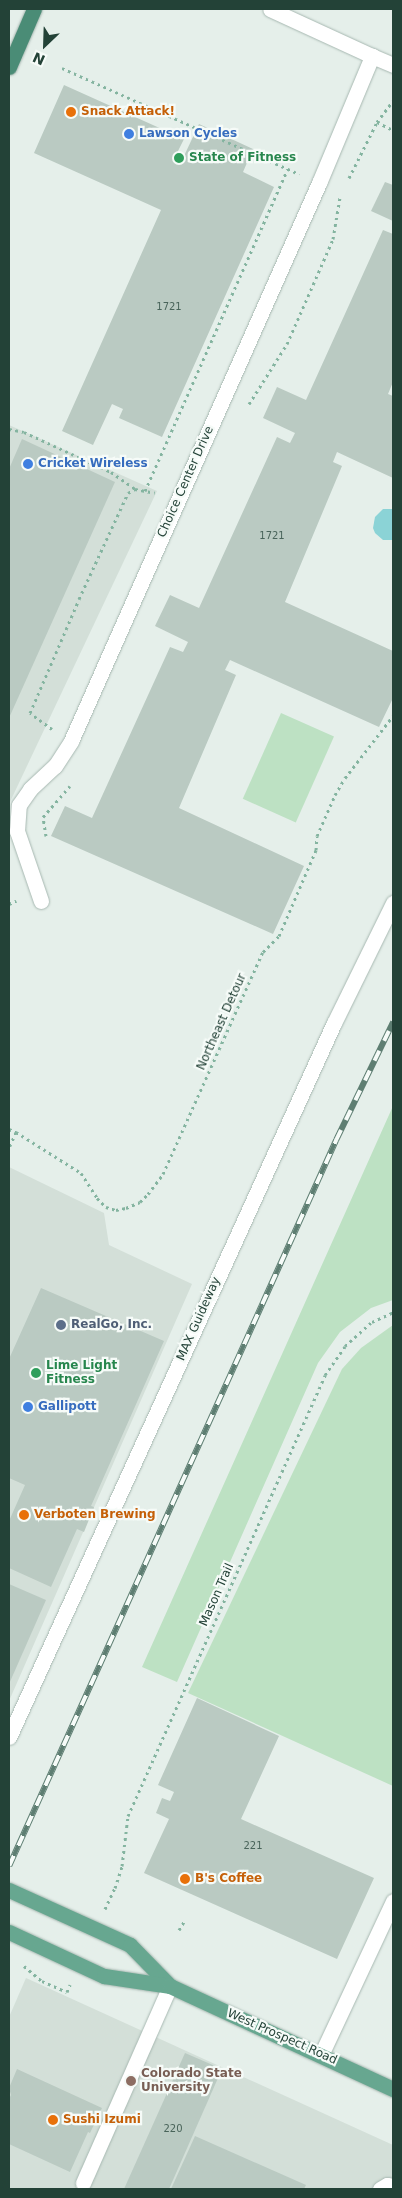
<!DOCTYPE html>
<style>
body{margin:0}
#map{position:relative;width:402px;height:2198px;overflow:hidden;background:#e5efea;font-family:"DejaVu Sans",sans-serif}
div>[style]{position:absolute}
.built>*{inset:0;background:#d3dfd8}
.green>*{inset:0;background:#bde1c3;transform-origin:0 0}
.water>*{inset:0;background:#8bd3d6}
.building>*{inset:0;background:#bacac2}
.path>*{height:3px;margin-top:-1.5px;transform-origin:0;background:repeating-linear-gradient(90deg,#84b4a0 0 2.5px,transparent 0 6.5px)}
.roads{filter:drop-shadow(0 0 1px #a7b8b1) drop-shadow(0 0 1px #a7b8b1)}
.service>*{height:15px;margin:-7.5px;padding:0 7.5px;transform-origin:7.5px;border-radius:7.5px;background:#fff}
.minor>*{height:15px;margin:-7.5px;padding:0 7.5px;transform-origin:7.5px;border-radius:7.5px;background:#fff}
.primary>*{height:15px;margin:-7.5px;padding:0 7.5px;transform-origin:7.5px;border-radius:7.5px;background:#67a790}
.trunk>*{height:15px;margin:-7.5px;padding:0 7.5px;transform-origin:7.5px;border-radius:7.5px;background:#4a8c76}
.rail>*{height:5.5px;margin-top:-2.75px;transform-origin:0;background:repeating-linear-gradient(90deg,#f6fbf8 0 11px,#5e7e72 0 22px);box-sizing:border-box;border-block:1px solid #5e7e72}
.dots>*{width:14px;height:14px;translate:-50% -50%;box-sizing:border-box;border:2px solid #f6fbf8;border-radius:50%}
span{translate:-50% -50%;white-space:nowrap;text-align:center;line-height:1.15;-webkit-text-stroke:4.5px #f6fbf8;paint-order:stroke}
.number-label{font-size:10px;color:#49645a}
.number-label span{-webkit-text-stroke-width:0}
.food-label{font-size:12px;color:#c56008;font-weight:700}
.left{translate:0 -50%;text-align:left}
.shop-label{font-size:12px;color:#366cbe;font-weight:700}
.leisure-label{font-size:12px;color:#27864d;font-weight:700}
.street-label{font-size:12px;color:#234237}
.service-label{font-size:12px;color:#4e5e75;font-weight:700}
.education-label{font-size:12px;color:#785e54;font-weight:700}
.frame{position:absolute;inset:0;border:10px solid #234237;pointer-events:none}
.north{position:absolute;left:20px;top:20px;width:50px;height:50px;-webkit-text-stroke:4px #f6fbf8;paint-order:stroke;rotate:204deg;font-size:14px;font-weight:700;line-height:20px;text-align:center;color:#234237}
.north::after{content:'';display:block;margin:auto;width:18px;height:22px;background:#234237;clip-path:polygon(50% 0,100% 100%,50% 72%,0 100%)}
</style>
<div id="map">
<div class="built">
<div style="clip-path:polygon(9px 425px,157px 491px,9px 804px)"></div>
<div style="clip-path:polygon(9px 1167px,104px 1213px,109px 1245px,192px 1284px,9px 1701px)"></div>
<div style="clip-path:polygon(26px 1978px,393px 2145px,393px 2189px,9px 2189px,9px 2017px)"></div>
</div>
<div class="green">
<div style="left:281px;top:713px;width:58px;height:94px;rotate:24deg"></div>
<div style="clip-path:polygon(393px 1106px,393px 1300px,371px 1308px,340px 1332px,318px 1363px,177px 1682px,142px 1667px)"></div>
<div style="clip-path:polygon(393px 1325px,393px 1786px,188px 1693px,342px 1369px,361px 1348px)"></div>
</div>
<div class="water">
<div style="clip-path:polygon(383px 509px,393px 509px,393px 540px,383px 540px,375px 533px,373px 528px,375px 517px)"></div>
</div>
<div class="building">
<div style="clip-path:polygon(64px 85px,184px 139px,177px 153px,184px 156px,199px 124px,253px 149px,243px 172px,274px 187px,162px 437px,119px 418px,123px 409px,112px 404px,93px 445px,62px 431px,161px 210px,34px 153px)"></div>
<div style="clip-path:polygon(385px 182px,393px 185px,393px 221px,371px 211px)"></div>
<div style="clip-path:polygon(383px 230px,393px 234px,393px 382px,388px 394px,393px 396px,393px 478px,337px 452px,333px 462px,342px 466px,285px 602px,393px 651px,393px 698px,379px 727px,230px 660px,225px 670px,236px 675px,179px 808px,304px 866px,273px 934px,51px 836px,65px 806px,92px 818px,170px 647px,183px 652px,188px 642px,155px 626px,170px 595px,199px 608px,277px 437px,290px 443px,295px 433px,263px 418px,277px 387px,306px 400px)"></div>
<div style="clip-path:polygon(22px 439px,115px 482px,9px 718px,9px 469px)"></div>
<div style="clip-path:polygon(41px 1288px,164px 1341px,91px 1506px,94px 1507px,84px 1532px,77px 1529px,51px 1587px,9px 1568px,9px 1521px,25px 1485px,9px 1478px,9px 1359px)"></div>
<div style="clip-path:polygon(9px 1584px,46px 1600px,9px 1684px)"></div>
<div style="clip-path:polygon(197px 1698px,279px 1736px,241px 1819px,374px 1878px,337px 1959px,144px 1873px,169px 1819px,156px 1813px,162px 1798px,170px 1801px,174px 1792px,158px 1785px)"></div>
<div style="clip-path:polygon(185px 2053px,222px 2069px,169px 2189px,124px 2189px)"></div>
<div style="clip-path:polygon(17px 2069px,102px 2108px,90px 2133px,88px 2132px,70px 2172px,9px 2144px,9px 2099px,11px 2095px,9px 2088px)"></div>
<div style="clip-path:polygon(195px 2136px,306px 2185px,304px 2189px,171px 2189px)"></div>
</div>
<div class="path">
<div style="left:62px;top:68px;width:260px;rotate:24.1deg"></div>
<div style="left:377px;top:122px;width:18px;rotate:27deg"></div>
<div style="left:349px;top:178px;width:63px;rotate:-63.4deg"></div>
<div style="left:377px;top:122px;width:26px;rotate:-53deg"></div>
<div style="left:249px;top:404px;width:71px;rotate:-57.7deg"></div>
<div style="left:287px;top:344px;width:115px;rotate:-66.3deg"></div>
<div style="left:333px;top:239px;width:43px;rotate:-80.5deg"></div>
<div style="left:9px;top:429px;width:15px;rotate:11deg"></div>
<div style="left:24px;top:432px;width:96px;rotate:24.7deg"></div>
<div style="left:111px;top:472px;width:29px;rotate:35deg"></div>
<div style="left:145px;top:491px;width:352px;rotate:-66.1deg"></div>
<div style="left:52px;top:729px;width:27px;rotate:-144deg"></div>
<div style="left:30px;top:713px;width:124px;rotate:-66.7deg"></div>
<div style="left:79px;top:599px;width:117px;rotate:-65.2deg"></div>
<div style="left:128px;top:493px;width:8px;rotate:-30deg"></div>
<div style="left:135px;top:489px;width:20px;rotate:11deg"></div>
<div style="left:46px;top:836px;width:19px;rotate:-99deg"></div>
<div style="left:43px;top:817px;width:41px;rotate:-48.9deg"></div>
<div style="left:9px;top:904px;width:8px;rotate:-23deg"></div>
<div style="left:9px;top:1129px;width:8px;rotate:23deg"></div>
<div style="left:16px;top:1132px;width:17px;rotate:114deg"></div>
<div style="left:16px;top:1132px;width:77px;rotate:32.2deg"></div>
<div style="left:81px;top:1173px;width:30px;rotate:57deg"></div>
<div style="left:97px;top:1198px;width:13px;rotate:45deg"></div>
<div style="left:106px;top:1207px;width:10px;rotate:17deg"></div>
<div style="left:116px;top:1210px;width:10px;rotate:-11deg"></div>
<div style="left:126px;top:1208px;width:15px;rotate:-23deg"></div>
<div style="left:140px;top:1202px;width:11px;rotate:-45deg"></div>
<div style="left:148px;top:1194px;width:25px;rotate:-53deg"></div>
<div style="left:163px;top:1174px;width:243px;rotate:-65.8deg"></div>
<div style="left:263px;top:952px;width:23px;rotate:-45deg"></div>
<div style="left:279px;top:936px;width:94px;rotate:-66.7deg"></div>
<div style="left:316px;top:850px;width:14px;rotate:-86deg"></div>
<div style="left:317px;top:836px;width:45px;rotate:-66.3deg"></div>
<div style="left:335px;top:795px;width:20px;rotate:-60deg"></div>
<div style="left:345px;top:778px;width:78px;rotate:-52.3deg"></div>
<div style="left:105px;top:1909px;width:23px;rotate:-65deg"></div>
<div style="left:115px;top:1888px;width:23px;rotate:-72deg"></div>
<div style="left:122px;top:1866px;width:50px;rotate:-83.2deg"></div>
<div style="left:128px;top:1816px;width:483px;rotate:-65.9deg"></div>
<div style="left:325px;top:1375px;width:35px;rotate:-55deg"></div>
<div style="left:345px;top:1346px;width:36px;rotate:-42deg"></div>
<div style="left:372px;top:1322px;width:23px;rotate:-25deg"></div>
<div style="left:179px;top:1930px;width:12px;rotate:-59deg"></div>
<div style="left:24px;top:1966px;width:23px;rotate:40deg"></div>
<div style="left:42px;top:1981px;width:27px;rotate:24deg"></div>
<div style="left:67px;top:1992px;width:8px;rotate:-67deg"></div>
</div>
<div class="roads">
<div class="service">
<div style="left:372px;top:56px;width:23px;rotate:23deg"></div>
<div style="left:9px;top:1737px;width:784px;rotate:-65.53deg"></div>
<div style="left:334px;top:1023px;width:134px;rotate:-63.8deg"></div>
<div style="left:321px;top:2055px;width:170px;rotate:-64.9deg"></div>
<div style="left:83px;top:2183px;width:215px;rotate:-66.2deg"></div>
<div style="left:380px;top:2189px;width:8px;rotate:-30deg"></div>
<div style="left:387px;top:2185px;width:6px;rotate:9deg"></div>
</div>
<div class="minor">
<div style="left:41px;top:901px;width:74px;rotate:-108.9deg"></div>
<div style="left:17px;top:831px;width:26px;rotate:-86deg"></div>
<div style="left:19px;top:805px;width:19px;rotate:-55deg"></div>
<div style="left:30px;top:789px;width:34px;rotate:-43deg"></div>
<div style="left:55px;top:766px;width:30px;rotate:-57deg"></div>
<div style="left:71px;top:741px;width:611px;rotate:-66.04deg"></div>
<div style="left:319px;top:183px;width:138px;rotate:-67.3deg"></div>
<div style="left:372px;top:56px;width:112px;rotate:-155.3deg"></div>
</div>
<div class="primary">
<div style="left:9px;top:1890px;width:133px;rotate:24.4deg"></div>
<div style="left:130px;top:1945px;width:57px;rotate:45.7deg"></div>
<div style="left:9px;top:1932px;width:105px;rotate:24.9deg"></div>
<div style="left:104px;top:1976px;width:67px;rotate:8.6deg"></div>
<div style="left:170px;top:1986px;width:246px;rotate:24.8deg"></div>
</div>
<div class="trunk">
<div style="left:9px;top:67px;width:63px;rotate:-66.7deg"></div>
</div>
</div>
<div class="rail">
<div style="left:9px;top:1866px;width:796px;rotate:-65.75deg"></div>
<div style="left:336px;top:1140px;width:131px;rotate:-64.2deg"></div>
</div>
<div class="dots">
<div style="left:71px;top:112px;background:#e8710a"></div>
<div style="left:129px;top:134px;background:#3f7fe0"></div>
<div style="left:179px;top:158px;background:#2e9e5b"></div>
<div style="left:28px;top:464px;background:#3f7fe0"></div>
<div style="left:61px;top:1325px;background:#5c6f8a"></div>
<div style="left:36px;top:1373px;background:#2e9e5b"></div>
<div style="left:28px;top:1407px;background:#3f7fe0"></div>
<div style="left:24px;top:1515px;background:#e8710a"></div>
<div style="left:185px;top:1879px;background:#e8710a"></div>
<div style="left:131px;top:2081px;background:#8d6e63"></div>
<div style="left:53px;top:2120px;background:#e8710a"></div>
</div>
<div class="number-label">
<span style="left:169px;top:307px">1721</span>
<span style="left:272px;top:536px">1721</span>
<span style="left:253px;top:1846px">221</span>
<span style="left:173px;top:2129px">220</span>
</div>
<div class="food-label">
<span class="left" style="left:81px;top:112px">Snack Attack!</span>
<span class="left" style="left:34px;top:1515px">Verboten Brewing</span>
<span class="left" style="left:195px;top:1879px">B's Coffee</span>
<span class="left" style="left:63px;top:2120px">Sushi Izumi</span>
</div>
<div class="shop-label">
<span class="left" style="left:139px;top:134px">Lawson Cycles</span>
<span class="left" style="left:38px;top:464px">Cricket Wireless</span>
<span class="left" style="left:38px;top:1407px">Gallipott</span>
</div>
<div class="leisure-label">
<span class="left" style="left:189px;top:158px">State of Fitness</span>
<span class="left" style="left:46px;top:1373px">Lime Light<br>Fitness</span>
</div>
<div class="street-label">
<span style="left:186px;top:482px;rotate:-66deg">Choice Center Drive</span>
<span style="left:222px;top:1022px;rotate:-66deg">Northeast Detour</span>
<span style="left:199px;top:1319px;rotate:-66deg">MAX Guideway</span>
<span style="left:217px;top:1595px;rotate:-66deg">Mason Trail</span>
<span style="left:282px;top:2037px;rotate:24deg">West Prospect Road</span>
</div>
<div class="service-label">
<span class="left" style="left:71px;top:1325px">RealGo, Inc.</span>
</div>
<div class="education-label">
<span class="left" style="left:141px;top:2081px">Colorado State<br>University</span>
</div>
<div class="frame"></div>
<div class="north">N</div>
</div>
